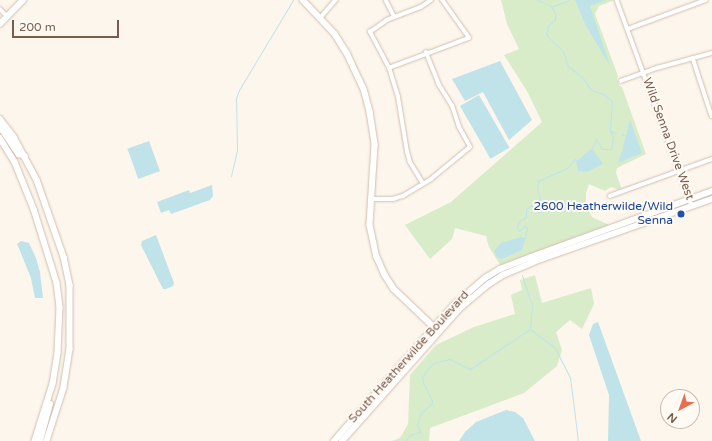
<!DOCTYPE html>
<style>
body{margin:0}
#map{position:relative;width:712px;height:441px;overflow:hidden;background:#fdf6ec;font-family:"Varela Round",sans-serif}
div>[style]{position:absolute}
.green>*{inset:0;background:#d8ecc9}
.water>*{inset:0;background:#bfe3e8;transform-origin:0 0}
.stream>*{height:1px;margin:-0.5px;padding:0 0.5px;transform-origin:0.5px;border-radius:0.5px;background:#bfe3e8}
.roads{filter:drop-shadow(0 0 1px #d1beb0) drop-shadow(0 0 1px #d1beb0)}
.street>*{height:3.5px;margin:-1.75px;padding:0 1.75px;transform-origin:1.75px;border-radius:1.75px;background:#fff}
.secondary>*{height:5.5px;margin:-2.75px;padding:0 2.75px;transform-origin:2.75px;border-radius:2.75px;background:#fff}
.dots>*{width:11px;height:11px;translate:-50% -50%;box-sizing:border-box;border:2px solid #fffaf3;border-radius:50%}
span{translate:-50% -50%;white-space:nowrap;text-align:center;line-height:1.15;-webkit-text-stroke:4px #fffaf3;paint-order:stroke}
.street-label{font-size:12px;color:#7a5c4d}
.transit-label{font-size:12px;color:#164399}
.right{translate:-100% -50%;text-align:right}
.north{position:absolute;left:660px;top:389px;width:40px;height:40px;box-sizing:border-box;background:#fffaf3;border:1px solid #cabbb1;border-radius:50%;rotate:221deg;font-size:11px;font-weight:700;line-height:16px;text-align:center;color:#7a5c4d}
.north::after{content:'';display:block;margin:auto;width:14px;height:18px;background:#e76f51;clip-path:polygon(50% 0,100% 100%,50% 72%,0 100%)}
.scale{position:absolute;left:12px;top:20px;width:107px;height:18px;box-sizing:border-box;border:2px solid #7a5c4d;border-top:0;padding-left:5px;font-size:12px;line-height:14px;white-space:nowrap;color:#7a5c4d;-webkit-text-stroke:3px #fffaf3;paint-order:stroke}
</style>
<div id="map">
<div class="green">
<div style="clip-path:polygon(501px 0,615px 0,599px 6px,595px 14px,618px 76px,617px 79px,619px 85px,622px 87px,646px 154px,617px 168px,616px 173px,621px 187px,620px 190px,611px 187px,605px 191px,589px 184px,586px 193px,586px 206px,592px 217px,609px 225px,500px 265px,489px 247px,486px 236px,455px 228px,452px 239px,430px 259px,405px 225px,451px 202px,542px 122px,527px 91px,504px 55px,519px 49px,507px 24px)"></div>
<div style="clip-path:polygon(535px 275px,542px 303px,591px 288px,594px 304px,582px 329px,570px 320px,556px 332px,562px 350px,557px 366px,524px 393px,430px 428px,429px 441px,392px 441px,400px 438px,408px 424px,410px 375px,436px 345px,474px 327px,515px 314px,511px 295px,522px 290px,520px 280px)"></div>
</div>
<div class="water">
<div style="clip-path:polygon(575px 0,606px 0,590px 6px,610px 66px,585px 24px)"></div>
<div style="clip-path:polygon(500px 61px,532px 120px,509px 140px,483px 92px,465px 101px,452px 79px)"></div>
<div style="left:479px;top:95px;width:61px;height:22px;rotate:60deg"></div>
<div style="clip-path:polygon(630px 120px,642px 153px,618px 163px,622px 151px)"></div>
<div style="left:149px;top:141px;width:32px;height:23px;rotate:70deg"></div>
<div style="clip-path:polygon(591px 149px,594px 151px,603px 164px,587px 172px,578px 171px,576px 162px)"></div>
<div style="clip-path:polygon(212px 185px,213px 196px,210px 200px,171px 214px,169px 210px,161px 213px,157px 202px,189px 190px,190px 193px)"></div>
<div style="clip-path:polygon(156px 235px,174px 283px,173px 286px,166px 289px,163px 289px,141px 245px,142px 241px)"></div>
<div style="clip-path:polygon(521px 237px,525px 239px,522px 250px,501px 259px,497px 257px,494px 251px,501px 243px)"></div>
<div style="clip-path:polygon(21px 241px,29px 243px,36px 258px,40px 272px,43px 298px,35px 298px,31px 278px,18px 246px,17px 244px)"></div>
<div style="clip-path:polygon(598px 322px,641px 441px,608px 441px,609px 395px,589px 335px,593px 324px)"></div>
<div style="clip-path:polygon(506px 410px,515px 412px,523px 418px,535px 441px,459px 441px,465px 432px,476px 422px)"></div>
</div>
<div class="stream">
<div style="left:537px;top:0;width:15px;rotate:23deg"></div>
<div style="left:551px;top:6px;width:8px;rotate:60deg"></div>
<div style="left:555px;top:13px;width:6px;rotate:90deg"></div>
<div style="left:555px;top:19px;width:11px;rotate:135deg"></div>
<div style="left:547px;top:27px;width:3px;rotate:72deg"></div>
<div style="left:548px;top:30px;width:4px;rotate:124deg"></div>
<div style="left:546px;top:33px;width:4px;rotate:63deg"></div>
<div style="left:548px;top:37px;width:21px;rotate:43deg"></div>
<div style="left:563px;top:51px;width:16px;rotate:72deg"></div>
<div style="left:568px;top:66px;width:19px;rotate:39deg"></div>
<div style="left:583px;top:78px;width:14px;rotate:56deg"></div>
<div style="left:591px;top:90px;width:13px;rotate:18deg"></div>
<div style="left:603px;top:94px;width:11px;rotate:38deg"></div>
<div style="left:612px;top:101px;width:30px;rotate:94deg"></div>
<div style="left:610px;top:131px;width:7px;rotate:63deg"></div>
<div style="left:613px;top:137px;width:12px;rotate:99deg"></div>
<div style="left:611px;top:149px;width:9px;rotate:180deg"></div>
<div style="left:602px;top:149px;width:12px;rotate:-121deg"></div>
<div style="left:596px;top:139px;width:11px;rotate:112deg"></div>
<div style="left:551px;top:7px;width:19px;rotate:-21deg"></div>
<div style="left:610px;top:131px;width:6px;rotate:18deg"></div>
<div style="left:621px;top:134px;width:5px;rotate:22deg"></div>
<div style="left:231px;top:176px;width:28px;rotate:-77deg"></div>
<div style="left:237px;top:149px;width:51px;rotate:-91.1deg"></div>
<div style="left:236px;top:98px;width:9px;rotate:-69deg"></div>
<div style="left:239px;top:90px;width:105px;rotate:-59deg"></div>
<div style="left:522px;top:238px;width:3px"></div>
<div style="left:525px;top:238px;width:10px;rotate:-79deg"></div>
<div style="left:527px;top:228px;width:4px;rotate:-146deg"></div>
<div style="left:524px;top:226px;width:7px;rotate:135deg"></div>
<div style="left:519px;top:231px;width:4px;rotate:-117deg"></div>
<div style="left:517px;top:227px;width:6px;rotate:-72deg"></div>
<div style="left:519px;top:221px;width:8px;rotate:-30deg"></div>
<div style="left:526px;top:217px;width:7px;rotate:-90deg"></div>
<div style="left:526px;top:210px;width:7px;rotate:-45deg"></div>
<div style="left:531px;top:205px;width:7px;rotate:56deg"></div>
<div style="left:535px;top:211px;width:5px;rotate:11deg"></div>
<div style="left:540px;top:212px;width:6px;rotate:-59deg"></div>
<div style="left:543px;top:207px;width:18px;rotate:-109deg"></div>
<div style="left:537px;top:190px;width:9px;rotate:-84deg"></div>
<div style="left:538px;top:181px;width:32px;rotate:-24deg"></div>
<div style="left:567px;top:168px;width:12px;rotate:-48deg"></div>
<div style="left:575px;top:159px;width:3px;rotate:45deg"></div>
<div style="left:522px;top:275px;width:33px;rotate:72deg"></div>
<div style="left:532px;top:306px;width:22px;rotate:95deg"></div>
<div style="left:530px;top:329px;width:31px;rotate:37deg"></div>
<div style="left:555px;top:348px;width:33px;rotate:63deg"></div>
<div style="left:570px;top:377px;width:64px;rotate:82.9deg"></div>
<div style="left:405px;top:441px;width:8px;rotate:-50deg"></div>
<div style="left:410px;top:435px;width:10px;rotate:-17deg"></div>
<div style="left:420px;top:432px;width:8px;rotate:-113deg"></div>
<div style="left:417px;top:425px;width:11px;rotate:-75deg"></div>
<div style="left:420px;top:414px;width:16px;rotate:-43deg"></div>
<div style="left:432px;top:403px;width:3px;rotate:-90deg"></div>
<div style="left:432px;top:400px;width:19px;rotate:-118deg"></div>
<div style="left:423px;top:383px;width:6px;rotate:-99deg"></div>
<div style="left:422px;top:377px;width:14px;rotate:-54deg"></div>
<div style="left:430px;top:366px;width:7px;rotate:-34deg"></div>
<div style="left:436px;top:362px;width:14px;rotate:-12deg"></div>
<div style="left:450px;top:359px;width:22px;rotate:27deg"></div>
<div style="left:470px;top:369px;width:72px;rotate:-33.7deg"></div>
</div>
<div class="roads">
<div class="street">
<div style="left:386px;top:0;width:18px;rotate:63deg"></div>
<div style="left:617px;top:0;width:219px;rotate:70deg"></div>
<div style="left:0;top:9px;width:10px;rotate:45deg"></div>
<div style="left:321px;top:17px;width:23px;rotate:-49deg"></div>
<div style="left:628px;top:29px;width:83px;rotate:-20.4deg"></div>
<div style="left:693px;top:58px;width:61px;rotate:71.9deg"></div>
<div style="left:389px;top:68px;width:85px;rotate:-20.6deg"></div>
<div style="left:469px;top:38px;width:47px;rotate:-125.4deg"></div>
<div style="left:621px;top:81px;width:38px;rotate:-20deg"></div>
<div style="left:657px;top:68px;width:57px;rotate:-15.3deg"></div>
<div style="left:423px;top:184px;width:26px;rotate:-121deg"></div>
<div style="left:410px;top:162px;width:10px;rotate:-107deg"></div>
<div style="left:407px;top:152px;width:56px;rotate:-99.3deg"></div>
<div style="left:398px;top:97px;width:30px;rotate:-107deg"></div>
<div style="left:389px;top:68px;width:41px;rotate:-117.8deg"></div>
<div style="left:370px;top:32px;width:21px;rotate:-35deg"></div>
<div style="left:387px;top:20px;width:36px;rotate:-21deg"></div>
<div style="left:421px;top:7px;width:12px;rotate:-35deg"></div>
<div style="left:610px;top:196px;width:109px;rotate:-19.9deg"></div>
<div style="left:371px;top:199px;width:22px"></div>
<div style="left:393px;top:199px;width:10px;rotate:-17deg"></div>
<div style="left:403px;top:196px;width:33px;rotate:-31deg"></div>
<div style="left:431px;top:179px;width:50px;rotate:-39.4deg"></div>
<div style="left:470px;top:147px;width:23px;rotate:-119deg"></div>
<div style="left:459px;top:127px;width:22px;rotate:-108deg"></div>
<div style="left:452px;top:106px;width:25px;rotate:-122deg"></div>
<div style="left:439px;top:85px;width:35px;rotate:-112deg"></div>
</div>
<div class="secondary">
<div style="left:303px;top:0;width:47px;rotate:46.7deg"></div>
<div style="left:335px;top:34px;width:22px;rotate:58deg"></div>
<div style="left:347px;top:53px;width:40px;rotate:65deg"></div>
<div style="left:364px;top:89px;width:24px;rotate:75deg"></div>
<div style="left:370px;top:112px;width:33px;rotate:81deg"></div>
<div style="left:375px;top:145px;width:80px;rotate:93.6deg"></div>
<div style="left:370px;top:225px;width:33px;rotate:78deg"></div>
<div style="left:377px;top:257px;width:20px;rotate:66deg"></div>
<div style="left:385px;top:275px;width:17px;rotate:57deg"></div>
<div style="left:394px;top:289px;width:58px;rotate:43.6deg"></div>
<div style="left:0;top:24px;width:33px;rotate:-46deg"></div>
<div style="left:0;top:119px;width:23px;rotate:52deg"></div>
<div style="left:14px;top:137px;width:49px;rotate:61.9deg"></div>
<div style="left:37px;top:180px;width:82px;rotate:70.7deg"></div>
<div style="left:64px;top:257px;width:29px;rotate:78deg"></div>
<div style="left:70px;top:285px;width:64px;rotate:90deg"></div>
<div style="left:70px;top:349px;width:39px;rotate:99deg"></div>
<div style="left:64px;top:388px;width:56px;rotate:107.8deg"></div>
<div style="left:0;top:126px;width:34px;rotate:56deg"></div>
<div style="left:19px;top:154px;width:6px;rotate:18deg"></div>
<div style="left:0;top:138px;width:28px;rotate:58deg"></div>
<div style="left:15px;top:162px;width:51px;rotate:68deg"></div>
<div style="left:34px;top:209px;width:77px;rotate:72.7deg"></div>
<div style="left:57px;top:283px;width:24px;rotate:83deg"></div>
<div style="left:60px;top:307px;width:46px;rotate:92.5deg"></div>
<div style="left:58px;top:353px;width:31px;rotate:99deg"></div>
<div style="left:53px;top:384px;width:60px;rotate:107.5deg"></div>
<div style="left:40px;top:441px;width:38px;rotate:-75deg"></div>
<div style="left:334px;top:441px;width:181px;rotate:-48.6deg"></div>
<div style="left:454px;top:305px;width:41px;rotate:-41.1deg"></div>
<div style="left:485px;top:278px;width:17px;rotate:-31deg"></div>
<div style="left:500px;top:269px;width:33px;rotate:-21deg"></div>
<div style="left:531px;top:257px;width:193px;rotate:-20deg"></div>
<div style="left:342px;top:441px;width:176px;rotate:-48.4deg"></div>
<div style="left:459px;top:309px;width:39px;rotate:-40deg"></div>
<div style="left:489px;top:284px;width:17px;rotate:-33deg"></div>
<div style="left:503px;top:275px;width:33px;rotate:-23deg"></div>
<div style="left:533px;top:262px;width:190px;rotate:-19.4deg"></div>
</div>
</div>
<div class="dots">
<div style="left:681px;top:214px;background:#1a4fb4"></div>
</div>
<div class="street-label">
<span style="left:668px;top:139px;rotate:70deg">Wild Senna Drive West</span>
<span style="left:409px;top:357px;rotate:-48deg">South Heatherwilde Boulevard</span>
</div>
<div class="transit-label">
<span class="right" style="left:673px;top:214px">2600 Heatherwilde/Wild<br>Senna</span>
</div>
<div class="north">N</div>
<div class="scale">200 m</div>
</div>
